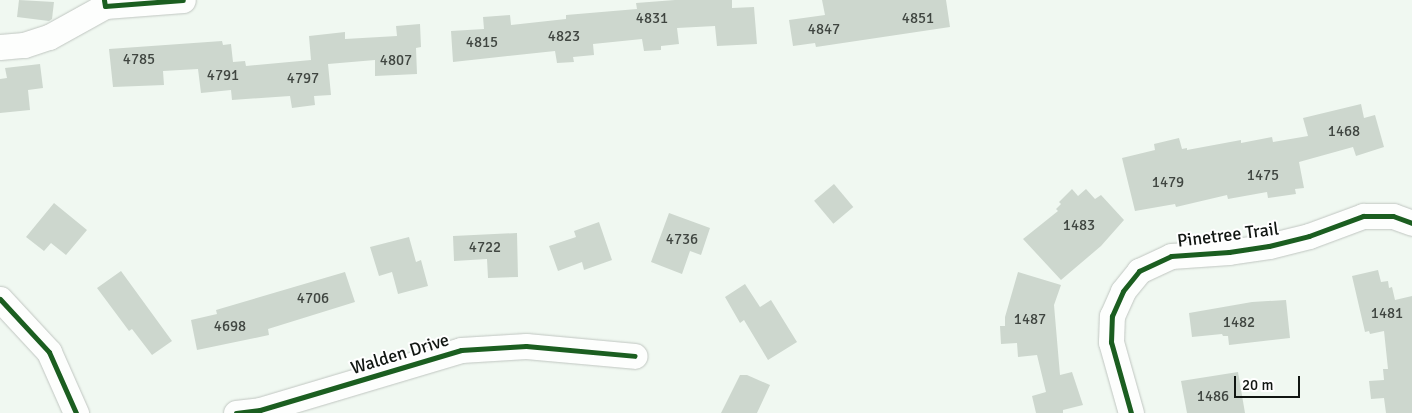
<!DOCTYPE html>
<style>
body{margin:0}
#map{position:relative;width:1412px;height:413px;overflow:hidden;background:#f0f8f1;font-family:Signika,sans-serif}
div>[style]{position:absolute}
.building>*{inset:0;background:#cdd7ce;transform-origin:0 0}
.roads{filter:drop-shadow(0 0 1px #c0c6c1) drop-shadow(0 0 1px #c0c6c1)}
.minor>*{height:25px;margin:-12.5px;padding:0 12.5px;transform-origin:12.5px;border-radius:12.5px;background:#fdfefd}
.cycleway>*{height:5px;margin:-2.5px;padding:0 2.5px;transform-origin:2.5px;border-radius:2.5px;background:#1b5e20}
span{translate:-50% -50%;white-space:nowrap;text-align:center;line-height:1.15;-webkit-text-stroke:4px #fff;paint-order:stroke}
.number-label{font-size:15px;color:#404641}
.number-label span{-webkit-text-stroke-width:0}
.street-label{font-size:18px;color:#111612}
.scale{position:absolute;left:1234px;top:376px;width:66px;height:22px;box-sizing:border-box;border:2px solid #111612;border-top:0;padding-left:6px;font-size:15px;line-height:18px;white-space:nowrap;color:#111612;-webkit-text-stroke:4px #fff;paint-order:stroke}
</style>
<div id="map">
<div class="building">
<div style="clip-path:polygon(19px 0,54px 2px,52px 19px,49px 21px,17px 17px)"></div>
<div style="clip-path:polygon(675px 0,732px 0,732px 8px,754px 7px,757px 44px,717px 46px,715px 26px,677px 28px,679px 44px,661px 46px,661px 50px,644px 51px,642px 39px,593px 44px,594px 55px,573px 57px,574px 62px,557px 63px,555px 51px,453px 62px,451px 31px,484px 29px,483px 17px,510px 15px,511px 25px,566px 19px,566px 15px,637px 9px,636px 3px)"></div>
<div style="clip-path:polygon(822px 0,946px 0,950px 27px,816px 47px,815px 43px,793px 46px,789px 20px,825px 15px)"></div>
<div style="clip-path:polygon(420px 24px,421px 47px,416px 48px,417px 74px,375px 76px,375px 60px,328px 64px,331px 95px,314px 96px,315px 105px,292px 108px,290px 96px,232px 100px,231px 90px,201px 93px,198px 69px,163px 71px,164px 85px,113px 87px,109px 49px,222px 41px,223px 45px,231px 44px,233px 62px,245px 61px,246px 66px,311px 60px,309px 36px,345px 32px,345px 39px,397px 36px,396px 26px)"></div>
<div style="clip-path:polygon(40px 64px,43px 88px,28px 90px,30px 110px,0 113px,0 79px,7px 78px,5px 68px)"></div>
<div style="clip-path:polygon(1361px 104px,1364px 118px,1375px 115px,1384px 147px,1356px 156px,1353px 147px,1299px 162px,1304px 188px,1295px 189px,1296px 194px,1268px 198px,1267px 192px,1228px 199px,1227px 195px,1176px 207px,1175px 204px,1135px 211px,1122px 158px,1155px 150px,1154px 144px,1179px 138px,1182px 149px,1187px 148px,1187px 150px,1241px 140px,1241px 143px,1272px 137px,1273px 142px,1308px 136px,1303px 118px)"></div>
<div style="left:834px;top:184px;width:30px;height:26px;rotate:50deg"></div>
<div style="clip-path:polygon(1072px 189px,1078px 196px,1086px 189px,1095px 199px,1101px 195px,1124px 220px,1101px 246px,1061px 280px,1023px 239px,1058px 211px,1056px 209px,1061px 204px,1059px 202px)"></div>
<div style="clip-path:polygon(54px 203px,87px 230px,66px 255px,51px 243px,44px 251px,26px 237px)"></div>
<div style="clip-path:polygon(669px 213px,710px 228px,701px 255px,690px 251px,682px 274px,651px 262px)"></div>
<div style="clip-path:polygon(599px 222px,612px 260px,584px 270px,582px 262px,558px 271px,549px 246px,576px 237px,574px 231px)"></div>
<div style="clip-path:polygon(517px 233px,518px 277px,488px 278px,487px 259px,454px 261px,453px 236px)"></div>
<div style="clip-path:polygon(409px 237px,416px 262px,421px 260px,428px 286px,398px 294px,392px 272px,379px 276px,370px 247px)"></div>
<div style="clip-path:polygon(1378px 270px,1381px 282px,1388px 281px,1389px 288px,1392px 287px,1395px 300px,1412px 296px,1412px 413px,1386px 413px,1384px 398px,1371px 399px,1369px 381px,1384px 380px,1383px 369px,1388px 369px,1384px 331px,1370px 334px,1369px 331px,1365px 332px,1352px 276px)"></div>
<div style="clip-path:polygon(121px 271px,172px 341px,152px 355px,132px 329px,129px 331px,97px 288px)"></div>
<div style="clip-path:polygon(345px 272px,355px 302px,268px 329px,269px 335px,197px 350px,191px 320px,217px 314px,216px 310px)"></div>
<div style="clip-path:polygon(1018px 272px,1061px 285px,1054px 305px,1060px 375px,1072px 372px,1083px 405px,1063px 410px,1063px 413px,1036px 413px,1032px 396px,1046px 392px,1037px 355px,1018px 357px,1017px 343px,1001px 344px,1000px 326px,1005px 326px,1005px 317px)"></div>
<div style="clip-path:polygon(745px 284px,760px 307px,771px 300px,797px 342px,768px 360px,744px 320px,740px 323px,725px 297px)"></div>
<div style="clip-path:polygon(1286px 300px,1290px 338px,1229px 345px,1228px 336px,1223px 336px,1222px 334px,1192px 337px,1189px 313px,1252px 302px)"></div>
<div style="clip-path:polygon(1238px 372px,1245px 413px,1187px 413px,1181px 381px)"></div>
<div style="clip-path:polygon(740px 375px,747px 375px,770px 385px,757px 413px,721px 413px)"></div>
</div>
<div class="roads">
<div class="minor">
<div style="left:0;top:47px;width:24px;rotate:-5deg"></div>
<div style="left:24px;top:45px;width:26px;rotate:-18deg"></div>
<div style="left:49px;top:37px;width:64px;rotate:-29deg"></div>
<div style="left:105px;top:6px;width:78px;rotate:-4.4deg"></div>
<div style="left:0;top:299px;width:72px;rotate:47.2deg"></div>
<div style="left:49px;top:352px;width:67px;rotate:66.1deg"></div>
<div style="left:236px;top:413px;width:24px;rotate:-7deg"></div>
<div style="left:260px;top:410px;width:210px;rotate:-16.6deg"></div>
<div style="left:461px;top:350px;width:65px;rotate:-3.5deg"></div>
<div style="left:526px;top:346px;width:109px;rotate:5.2deg"></div>
<div style="left:1131px;top:413px;width:74px;rotate:-105.7deg"></div>
<div style="left:1111px;top:342px;width:26px;rotate:-88deg"></div>
<div style="left:1112px;top:316px;width:27px;rotate:-66deg"></div>
<div style="left:1123px;top:291px;width:26px;rotate:-51deg"></div>
<div style="left:1139px;top:271px;width:35px;rotate:-25deg"></div>
<div style="left:1171px;top:256px;width:58px;rotate:-3.9deg"></div>
<div style="left:1229px;top:252px;width:40px;rotate:-8.5deg"></div>
<div style="left:1269px;top:246px;width:41px;rotate:-14deg"></div>
<div style="left:1309px;top:236px;width:58px;rotate:-20.3deg"></div>
<div style="left:1363px;top:216px;width:30px"></div>
<div style="left:1393px;top:216px;width:20px;rotate:20deg"></div>
</div>
</div>
<div class="cycleway">
<div style="left:104px;top:0;width:6px;rotate:81deg"></div>
<div style="left:105px;top:6px;width:78px;rotate:-4.4deg"></div>
<div style="left:0;top:299px;width:72px;rotate:47.2deg"></div>
<div style="left:49px;top:352px;width:67px;rotate:66.1deg"></div>
<div style="left:236px;top:413px;width:24px;rotate:-7deg"></div>
<div style="left:260px;top:410px;width:210px;rotate:-16.6deg"></div>
<div style="left:461px;top:350px;width:65px;rotate:-3.5deg"></div>
<div style="left:526px;top:346px;width:109px;rotate:5.2deg"></div>
<div style="left:1131px;top:413px;width:74px;rotate:-105.7deg"></div>
<div style="left:1111px;top:342px;width:26px;rotate:-88deg"></div>
<div style="left:1112px;top:316px;width:27px;rotate:-66deg"></div>
<div style="left:1123px;top:291px;width:26px;rotate:-51deg"></div>
<div style="left:1139px;top:271px;width:35px;rotate:-25deg"></div>
<div style="left:1171px;top:256px;width:58px;rotate:-3.9deg"></div>
<div style="left:1229px;top:252px;width:40px;rotate:-8.5deg"></div>
<div style="left:1269px;top:246px;width:41px;rotate:-14deg"></div>
<div style="left:1309px;top:236px;width:58px;rotate:-20.3deg"></div>
<div style="left:1363px;top:216px;width:30px"></div>
<div style="left:1393px;top:216px;width:20px;rotate:20deg"></div>
</div>
<div class="number-label">
<span style="left:652px;top:19px">4831</span>
<span style="left:918px;top:19px">4851</span>
<span style="left:824px;top:30px">4847</span>
<span style="left:564px;top:37px">4823</span>
<span style="left:482px;top:43px">4815</span>
<span style="left:139px;top:60px">4785</span>
<span style="left:396px;top:61px">4807</span>
<span style="left:223px;top:76px">4791</span>
<span style="left:303px;top:79px">4797</span>
<span style="left:1344px;top:132px">1468</span>
<span style="left:1263px;top:176px">1475</span>
<span style="left:1168px;top:183px">1479</span>
<span style="left:1079px;top:226px">1483</span>
<span style="left:682px;top:240px">4736</span>
<span style="left:485px;top:248px">4722</span>
<span style="left:313px;top:299px">4706</span>
<span style="left:1387px;top:314px">1481</span>
<span style="left:1030px;top:320px">1487</span>
<span style="left:1239px;top:323px">1482</span>
<span style="left:230px;top:327px">4698</span>
<span style="left:1213px;top:397px">1486</span>
</div>
<div class="street-label">
<span style="left:1228px;top:235px;rotate:-7deg">Pinetree Trail</span>
<span style="left:400px;top:354px;rotate:-17deg">Walden Drive</span>
</div>
<div class="scale">20 m</div>
</div>
